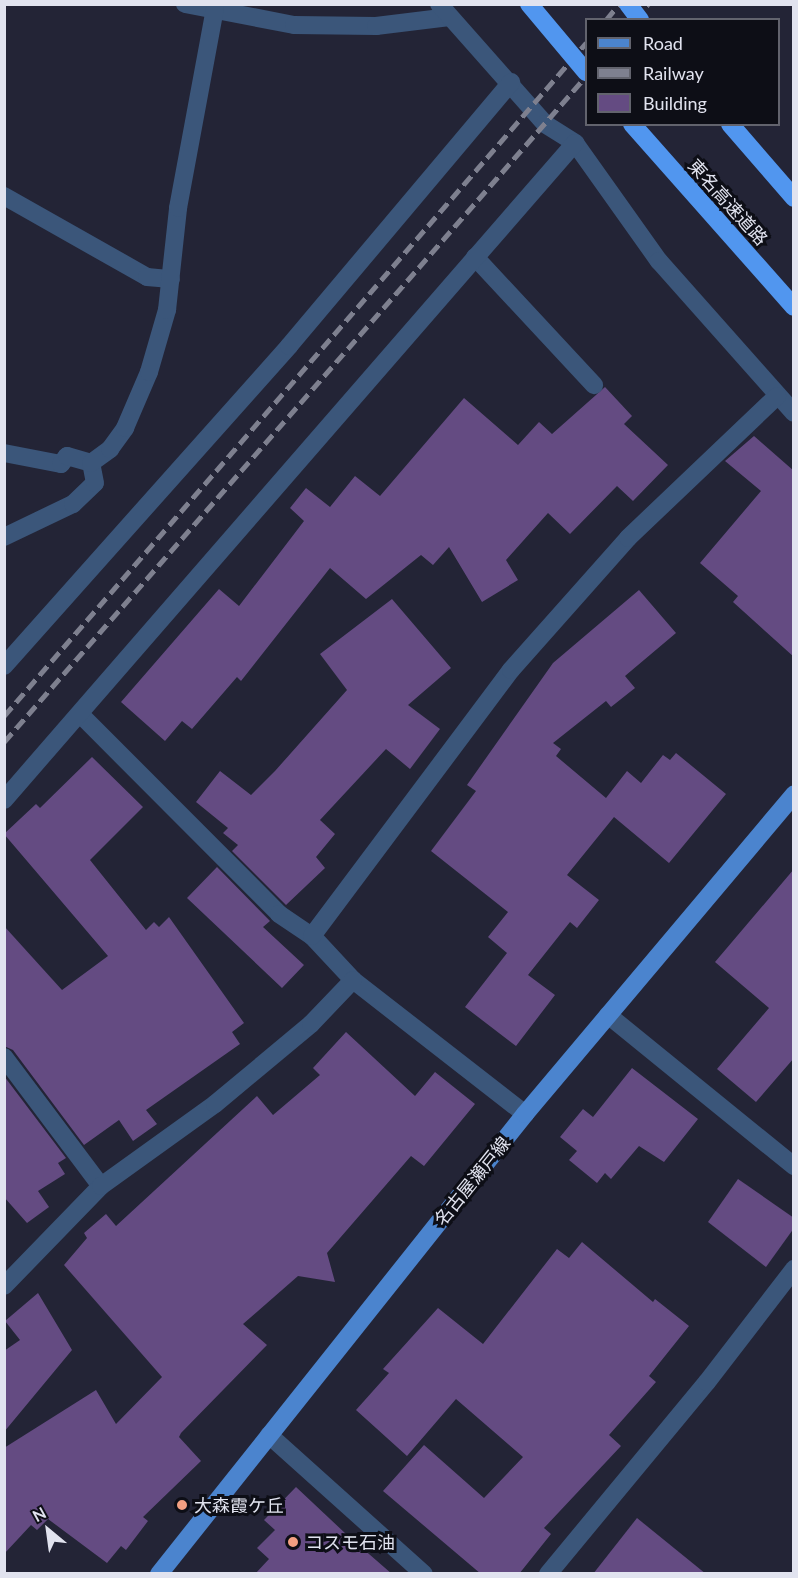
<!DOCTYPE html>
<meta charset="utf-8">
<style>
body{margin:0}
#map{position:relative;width:798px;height:1578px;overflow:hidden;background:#232436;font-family:Lato,"Noto Sans JP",sans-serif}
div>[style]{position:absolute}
.building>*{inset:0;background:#644b82}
.minor>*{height:18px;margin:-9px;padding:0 9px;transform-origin:9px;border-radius:9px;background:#3b567a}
.primary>*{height:18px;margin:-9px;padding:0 9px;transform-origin:9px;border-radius:9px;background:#4b84ce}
.motorway>*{height:18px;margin:-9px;padding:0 9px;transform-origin:9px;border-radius:9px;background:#5196ef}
.rail>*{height:4.5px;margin-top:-2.25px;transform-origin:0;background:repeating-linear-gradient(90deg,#7e808f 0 12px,transparent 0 18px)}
.motorway-bridge>*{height:18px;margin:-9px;padding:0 9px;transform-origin:9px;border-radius:9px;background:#5196ef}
.dots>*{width:16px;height:16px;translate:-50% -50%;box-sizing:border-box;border:3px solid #0d0e16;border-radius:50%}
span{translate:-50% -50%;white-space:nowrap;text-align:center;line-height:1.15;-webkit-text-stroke:6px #0d0e16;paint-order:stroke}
.street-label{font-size:18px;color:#e1e3ef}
.poi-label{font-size:18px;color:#e1e3ef}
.left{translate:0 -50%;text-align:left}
.frame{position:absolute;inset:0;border:6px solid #e1e3ef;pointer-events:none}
.legend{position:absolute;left:585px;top:18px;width:195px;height:108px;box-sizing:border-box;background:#0d0e16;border:2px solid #62636d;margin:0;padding:8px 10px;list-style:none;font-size:18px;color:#e1e3ef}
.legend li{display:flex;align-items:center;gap:12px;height:30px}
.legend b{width:30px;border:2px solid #62636d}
.north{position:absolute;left:18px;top:1500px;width:60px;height:60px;-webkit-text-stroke:4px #0d0e16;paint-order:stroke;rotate:331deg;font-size:16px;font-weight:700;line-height:24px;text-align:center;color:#e1e3ef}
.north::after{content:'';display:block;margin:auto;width:21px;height:27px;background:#e1e3ef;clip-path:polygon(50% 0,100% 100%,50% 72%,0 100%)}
</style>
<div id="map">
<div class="building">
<div style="clip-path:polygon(605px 387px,632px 416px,624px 424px,668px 465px,633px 501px,617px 486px,570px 534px,548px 513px,506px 560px,518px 580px,482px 602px,449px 547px,433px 565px,421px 555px,366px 599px,330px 568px,241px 681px,237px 677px,192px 729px,182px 721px,165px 741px,121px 702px,219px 589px,239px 606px,304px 521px,290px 508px,306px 488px,330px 507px,355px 476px,380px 496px,464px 398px,518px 445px,539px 422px,552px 434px)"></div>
<div style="clip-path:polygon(754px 436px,794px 471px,794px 657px,733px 602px,738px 596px,700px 563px,761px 491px,725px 461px)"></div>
<div style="clip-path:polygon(639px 590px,676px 633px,625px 676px,635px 688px,611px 707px,606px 701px,553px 743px,561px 749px,556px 756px,606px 798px,627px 771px,641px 783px,663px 755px,670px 760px,676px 753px,726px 794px,669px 863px,614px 817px,567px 875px,599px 900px,577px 928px,570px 922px,528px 975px,555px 995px,516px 1046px,465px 1007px,507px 953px,488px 937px,508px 912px,431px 851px,476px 791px,467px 785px,553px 663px)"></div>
<div style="clip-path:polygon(392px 599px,451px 668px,408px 705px,440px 729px,410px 769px,386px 749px,320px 820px,335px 834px,316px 857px,325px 868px,286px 905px,232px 851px,238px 845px,223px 833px,228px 828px,196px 802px,220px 771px,251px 795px,275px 771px,347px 690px,320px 654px)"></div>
<div style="clip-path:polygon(92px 757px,143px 807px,90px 860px,146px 930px,154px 922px,159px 927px,169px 917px,244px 1023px,232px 1032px,240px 1044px,146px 1110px,157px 1124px,133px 1141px,119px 1120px,84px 1145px,13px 1050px,4px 1046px,4px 926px,62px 990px,108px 956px,4px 834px,36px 804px,40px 808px)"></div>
<div style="clip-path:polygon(217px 867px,270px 921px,263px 927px,304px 965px,282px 988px,187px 898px)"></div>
<div style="clip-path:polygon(794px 869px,794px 1058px,756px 1102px,717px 1069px,769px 1008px,715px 962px)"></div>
<div style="clip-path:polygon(346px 1032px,415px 1096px,435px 1072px,475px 1104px,424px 1166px,411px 1156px,327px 1253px,335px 1282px,298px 1276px,243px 1324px,267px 1345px,181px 1433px,179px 1437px,201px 1461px,143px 1517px,148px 1521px,126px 1550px,121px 1546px,107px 1563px,48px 1519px,37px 1530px,31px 1525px,4px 1554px,4px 1448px,96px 1390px,116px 1424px,162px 1377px,64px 1265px,87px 1238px,84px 1233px,106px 1214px,116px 1226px,257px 1096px,273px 1115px,320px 1075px,313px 1068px)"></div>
<div style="clip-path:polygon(632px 1068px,698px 1119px,664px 1162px,639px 1146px,611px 1179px,605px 1173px,597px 1183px,569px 1160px,577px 1151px,560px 1137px,583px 1109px,593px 1117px)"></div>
<div style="clip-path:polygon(4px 1076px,66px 1158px,58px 1163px,65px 1174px,38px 1191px,49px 1207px,27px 1223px,4px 1197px)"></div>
<div style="clip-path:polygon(738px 1179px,794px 1218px,794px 1228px,766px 1267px,708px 1222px)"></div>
<div style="clip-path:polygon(582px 1242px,653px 1302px,655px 1299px,689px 1326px,649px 1376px,656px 1382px,609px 1435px,621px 1446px,544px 1528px,551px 1534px,519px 1574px,481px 1574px,383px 1491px,424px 1445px,484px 1498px,523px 1457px,456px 1399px,407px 1456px,356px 1410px,389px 1373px,383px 1369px,438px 1308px,483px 1344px,557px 1249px,569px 1258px)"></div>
<div style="clip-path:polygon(38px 1293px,72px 1350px,4px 1432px,4px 1351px,20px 1340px,5px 1321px)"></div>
<div style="clip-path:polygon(296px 1487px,346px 1534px,392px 1574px,255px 1574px,269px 1559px,257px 1548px,275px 1530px,264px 1520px)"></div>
<div style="clip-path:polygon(637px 1518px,706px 1574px,593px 1574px)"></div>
</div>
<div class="minor">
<div style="left:185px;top:4px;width:111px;rotate:10.9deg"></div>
<div style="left:294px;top:25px;width:82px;rotate:0.7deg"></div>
<div style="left:376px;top:26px;width:74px;rotate:-7deg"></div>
<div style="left:439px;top:4px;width:160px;rotate:48.5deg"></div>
<div style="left:545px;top:124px;width:36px;rotate:32deg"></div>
<div style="left:575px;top:143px;width:145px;rotate:54.6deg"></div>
<div style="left:659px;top:261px;width:203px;rotate:48.4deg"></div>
<div style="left:4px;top:196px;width:164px;rotate:29.5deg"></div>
<div style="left:147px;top:277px;width:24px;rotate:5deg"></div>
<div style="left:475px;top:257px;width:175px;rotate:47.1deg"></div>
<div style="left:4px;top:453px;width:58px;rotate:10.9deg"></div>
<div style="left:61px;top:464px;width:10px;rotate:-53deg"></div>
<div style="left:67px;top:456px;width:25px;rotate:16deg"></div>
<div style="left:4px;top:537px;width:76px;rotate:-25.6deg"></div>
<div style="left:73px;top:504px;width:30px;rotate:-44deg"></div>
<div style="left:95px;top:483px;width:20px;rotate:-101deg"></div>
<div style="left:91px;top:463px;width:24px;rotate:-36deg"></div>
<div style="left:110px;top:449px;width:26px;rotate:-54deg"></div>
<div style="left:125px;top:428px;width:61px;rotate:-66.8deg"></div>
<div style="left:149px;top:372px;width:65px;rotate:-73.8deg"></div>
<div style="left:167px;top:310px;width:103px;rotate:-83.8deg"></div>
<div style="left:178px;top:208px;width:202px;rotate:-79.5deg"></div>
<div style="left:4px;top:666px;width:429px;rotate:-48.3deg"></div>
<div style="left:289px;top:346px;width:345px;rotate:-49.9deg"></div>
<div style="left:80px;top:714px;width:282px;rotate:45.1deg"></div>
<div style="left:279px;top:914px;width:40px;rotate:34deg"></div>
<div style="left:312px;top:936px;width:60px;rotate:47deg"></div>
<div style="left:353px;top:980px;width:218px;rotate:37.9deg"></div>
<div style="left:4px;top:800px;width:870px;rotate:-49.01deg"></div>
<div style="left:312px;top:936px;width:332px;rotate:-53.2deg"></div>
<div style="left:511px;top:670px;width:176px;rotate:-48.4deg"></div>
<div style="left:628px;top:538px;width:206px;rotate:-43.6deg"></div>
<div style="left:608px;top:1015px;width:240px;rotate:39.1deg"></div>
<div style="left:4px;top:1057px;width:161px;rotate:53.1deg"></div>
<div style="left:4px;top:1286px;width:139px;rotate:-45.9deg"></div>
<div style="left:101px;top:1186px;width:140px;rotate:-35.7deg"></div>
<div style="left:215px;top:1104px;width:125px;rotate:-39.8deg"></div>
<div style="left:311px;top:1024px;width:61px;rotate:-46.3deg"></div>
<div style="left:269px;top:1435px;width:208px;rotate:41.9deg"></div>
<div style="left:548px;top:1574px;width:249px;rotate:-50.4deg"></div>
<div style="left:707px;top:1382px;width:143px;rotate:-52.4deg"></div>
</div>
<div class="primary">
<div style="left:159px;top:1574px;width:588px;rotate:-51.49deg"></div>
<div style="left:525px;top:1114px;width:418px;rotate:-49.9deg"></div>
</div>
<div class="motorway">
<div style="left:632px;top:124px;width:244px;rotate:48.5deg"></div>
<div style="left:730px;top:124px;width:98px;rotate:49.1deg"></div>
</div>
<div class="rail">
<div style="left:606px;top:20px;width:21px;rotate:-51deg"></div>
<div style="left:635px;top:20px;width:21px;rotate:-51deg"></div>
<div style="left:4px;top:716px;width:890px;rotate:-49.15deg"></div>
<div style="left:4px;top:742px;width:884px;rotate:-48.85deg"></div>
</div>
<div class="motorway-bridge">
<div style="left:529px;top:4px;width:89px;rotate:50deg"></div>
<div style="left:628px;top:4px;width:20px;rotate:53deg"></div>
</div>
<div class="dots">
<div style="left:182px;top:1505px;background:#f3a082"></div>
<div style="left:293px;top:1542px;background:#f3a082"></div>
</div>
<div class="street-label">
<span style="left:728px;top:202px;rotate:48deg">東名高速道路</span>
<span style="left:472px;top:1181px;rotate:-51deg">名古屋瀬戸線</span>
</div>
<div class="poi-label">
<span class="left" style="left:194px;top:1505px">大森霞ケ丘</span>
<span class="left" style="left:305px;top:1542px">コスモ石油</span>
</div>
<div class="frame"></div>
<ul class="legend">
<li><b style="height:8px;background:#4b84ce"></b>Road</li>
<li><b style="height:8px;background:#7e808f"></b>Railway</li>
<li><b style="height:16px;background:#644b82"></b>Building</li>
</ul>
<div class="north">N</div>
</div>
